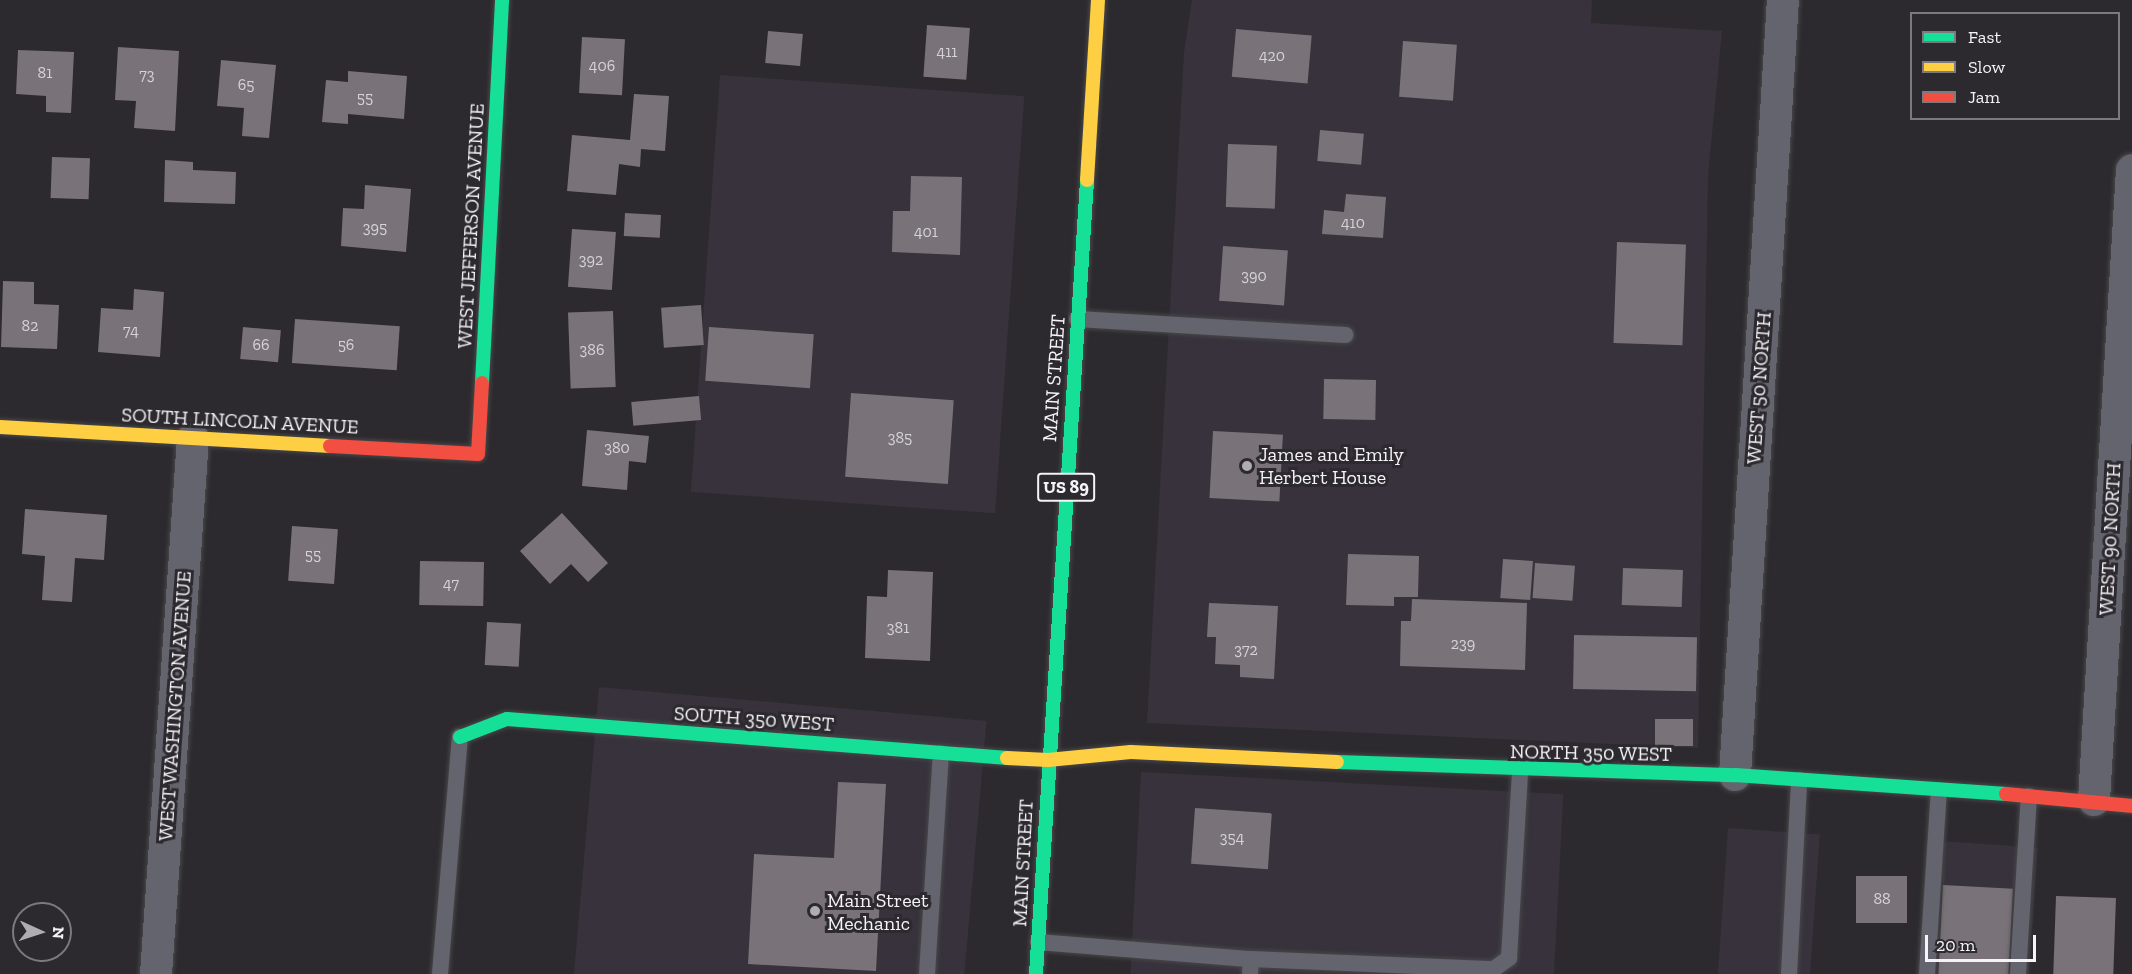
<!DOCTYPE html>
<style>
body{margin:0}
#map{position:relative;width:2132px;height:974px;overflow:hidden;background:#2c2a2e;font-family:"Zilla Slab",serif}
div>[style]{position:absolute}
.built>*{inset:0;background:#37323c;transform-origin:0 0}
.building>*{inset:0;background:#797379;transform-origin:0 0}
.roads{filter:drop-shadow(0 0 2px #484749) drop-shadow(0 0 2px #484749)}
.lane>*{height:16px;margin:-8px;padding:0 8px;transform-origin:8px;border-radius:8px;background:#64646e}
.street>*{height:32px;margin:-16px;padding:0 16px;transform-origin:16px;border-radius:16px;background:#64646e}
.fast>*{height:14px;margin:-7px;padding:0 7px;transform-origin:7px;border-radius:7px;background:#16e098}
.slow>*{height:14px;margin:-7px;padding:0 7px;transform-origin:7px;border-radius:7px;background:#ffcf43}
.jam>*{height:14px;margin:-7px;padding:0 7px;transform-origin:7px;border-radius:7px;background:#f24e42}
.dots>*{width:16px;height:16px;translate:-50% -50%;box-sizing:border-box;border:3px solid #2c292f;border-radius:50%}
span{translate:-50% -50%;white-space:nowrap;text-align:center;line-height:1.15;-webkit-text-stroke:6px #2c292f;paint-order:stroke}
.number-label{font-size:16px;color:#d6d3d8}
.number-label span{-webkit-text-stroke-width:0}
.shield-label span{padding:2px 4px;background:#2c292f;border:2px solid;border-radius:4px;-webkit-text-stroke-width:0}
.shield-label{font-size:18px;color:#f5f3f7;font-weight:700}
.street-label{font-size:20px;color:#f5f3f7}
.poi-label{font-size:20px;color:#f5f3f7}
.left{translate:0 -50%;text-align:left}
.legend{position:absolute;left:1910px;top:12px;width:210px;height:108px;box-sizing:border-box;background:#2c292f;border:2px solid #7c7a7f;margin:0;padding:8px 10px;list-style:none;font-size:18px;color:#f5f3f7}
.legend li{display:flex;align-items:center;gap:12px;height:30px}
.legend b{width:30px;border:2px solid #7c7a7f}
.north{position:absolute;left:12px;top:902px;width:60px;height:60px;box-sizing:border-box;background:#2c292f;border:2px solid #7c7a7f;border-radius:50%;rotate:93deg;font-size:16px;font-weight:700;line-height:24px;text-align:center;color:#f5f3f7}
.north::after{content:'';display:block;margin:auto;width:21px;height:27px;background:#afadb1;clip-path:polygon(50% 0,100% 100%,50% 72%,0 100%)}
.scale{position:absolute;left:1925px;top:935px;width:111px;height:27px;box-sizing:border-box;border:3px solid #f5f3f7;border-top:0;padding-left:8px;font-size:18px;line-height:21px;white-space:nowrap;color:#f5f3f7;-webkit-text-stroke:4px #2c292f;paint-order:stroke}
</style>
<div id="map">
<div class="built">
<div style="clip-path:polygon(1192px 0,1592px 0,1591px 23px,1722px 31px,1708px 176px,1698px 748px,1147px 723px,1184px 52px)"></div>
<div style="left:720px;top:75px;width:305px;height:418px;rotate:4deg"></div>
<div style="left:599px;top:687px;width:389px;height:288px;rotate:5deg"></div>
<div style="left:1141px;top:772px;width:423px;height:202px;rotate:3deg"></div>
<div style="left:1728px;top:828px;width:92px;height:146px;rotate:4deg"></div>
<div style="left:1927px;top:840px;width:111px;height:134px;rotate:4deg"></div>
</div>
<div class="building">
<div style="left:927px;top:25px;width:43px;height:52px;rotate:4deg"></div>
<div style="left:1236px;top:29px;width:76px;height:48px;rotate:5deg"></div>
<div style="left:768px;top:31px;width:35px;height:32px;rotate:5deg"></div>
<div style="left:582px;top:37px;width:43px;height:56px;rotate:3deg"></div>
<div style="left:1403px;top:41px;width:54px;height:56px;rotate:4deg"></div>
<div style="clip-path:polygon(118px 47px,179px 51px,175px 131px,134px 128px,136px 101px,115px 100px)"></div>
<div style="clip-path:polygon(18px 50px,74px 52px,71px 113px,46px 112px,46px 96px,16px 94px)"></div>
<div style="clip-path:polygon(221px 60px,276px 65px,269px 138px,242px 136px,244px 108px,217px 106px)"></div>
<div style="clip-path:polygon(348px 71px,407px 76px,404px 119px,348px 114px,348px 124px,322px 122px,326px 80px,348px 82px)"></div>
<div style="clip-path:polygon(634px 94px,669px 96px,665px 151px,641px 149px,640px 167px,619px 164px,616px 195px,567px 191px,572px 135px,630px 140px)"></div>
<div style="left:1320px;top:130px;width:44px;height:31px;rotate:5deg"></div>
<div style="left:1228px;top:144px;width:49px;height:63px;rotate:2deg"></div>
<div style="left:52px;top:157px;width:38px;height:41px;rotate:2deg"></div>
<div style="clip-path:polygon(165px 160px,193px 162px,193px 170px,236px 172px,235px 204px,164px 202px)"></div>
<div style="clip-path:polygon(911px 176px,962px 177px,960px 255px,892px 252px,893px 211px,910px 211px)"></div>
<div style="clip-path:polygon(365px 185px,411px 189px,406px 252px,341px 246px,343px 208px,364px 209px)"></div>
<div style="clip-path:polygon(1346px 194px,1386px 197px,1383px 238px,1322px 234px,1324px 210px,1344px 212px)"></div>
<div style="left:625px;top:213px;width:36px;height:23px;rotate:3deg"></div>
<div style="left:572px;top:229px;width:44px;height:58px;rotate:4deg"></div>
<div style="left:1617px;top:242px;width:69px;height:101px;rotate:2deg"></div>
<div style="left:1223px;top:246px;width:65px;height:55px;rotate:4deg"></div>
<div style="clip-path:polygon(3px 281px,34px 282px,34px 304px,59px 305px,57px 349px,1px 347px)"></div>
<div style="clip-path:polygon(134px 289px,164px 292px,160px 357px,98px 352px,101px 308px,133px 310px)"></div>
<div style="left:701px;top:305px;width:40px;height:40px;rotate:86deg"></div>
<div style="left:613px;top:311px;width:76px;height:45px;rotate:88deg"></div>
<div style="left:295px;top:319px;width:105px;height:44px;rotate:4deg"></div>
<div style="left:243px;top:327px;width:38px;height:32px;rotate:5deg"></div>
<div style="left:709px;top:327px;width:105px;height:54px;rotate:4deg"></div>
<div style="left:1324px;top:379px;width:52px;height:40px;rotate:1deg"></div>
<div style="left:851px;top:393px;width:103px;height:84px;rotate:4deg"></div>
<div style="left:699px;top:396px;width:24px;height:68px;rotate:85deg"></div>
<div style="clip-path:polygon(587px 430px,649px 436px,646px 463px,629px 461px,627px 490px,582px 486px)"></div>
<div style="left:1213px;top:431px;width:70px;height:67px;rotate:3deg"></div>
<div style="clip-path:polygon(25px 509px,107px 515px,104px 560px,75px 558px,72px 602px,42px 600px,45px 556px,22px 554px)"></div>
<div style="clip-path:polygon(562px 513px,608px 563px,588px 582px,571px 564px,550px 584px,520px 551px)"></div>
<div style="left:292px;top:526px;width:46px;height:55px;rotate:4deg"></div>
<div style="clip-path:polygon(1348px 554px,1419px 556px,1418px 597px,1394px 597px,1394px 606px,1346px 605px)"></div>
<div style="left:1503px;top:559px;width:30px;height:39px;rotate:4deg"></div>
<div style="left:420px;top:561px;width:64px;height:44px;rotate:1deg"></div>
<div style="left:1535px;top:563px;width:40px;height:35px;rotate:4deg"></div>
<div style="left:1623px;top:568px;width:60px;height:37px;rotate:2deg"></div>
<div style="clip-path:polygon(888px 570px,933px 572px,930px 661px,865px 658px,867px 596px,887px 597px)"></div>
<div style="clip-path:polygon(1412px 599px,1527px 603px,1525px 670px,1400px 666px,1401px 621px,1411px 621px)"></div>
<div style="clip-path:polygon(1209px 603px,1278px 606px,1274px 679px,1240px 677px,1240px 665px,1215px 664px,1216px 637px,1207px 637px)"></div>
<div style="left:487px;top:622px;width:34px;height:43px;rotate:3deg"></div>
<div style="left:1574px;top:635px;width:123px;height:54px;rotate:1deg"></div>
<div style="left:1655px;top:719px;width:38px;height:27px"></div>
<div style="clip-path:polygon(838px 782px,886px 784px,876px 971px,748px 964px,754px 854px,834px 858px)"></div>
<div style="left:1195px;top:808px;width:77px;height:56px;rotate:4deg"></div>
<div style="left:1856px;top:876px;width:51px;height:47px"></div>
<div style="left:1943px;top:885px;width:70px;height:89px;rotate:3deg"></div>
<div style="left:2056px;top:896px;width:60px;height:78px;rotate:2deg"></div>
</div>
<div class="roads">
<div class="lane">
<div style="left:1077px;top:319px;width:269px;rotate:3.4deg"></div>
<div style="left:1038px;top:942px;width:214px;rotate:4.6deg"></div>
<div style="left:1251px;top:959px;width:15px;rotate:94deg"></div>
<div style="left:1251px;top:959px;width:243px;rotate:2.4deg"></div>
<div style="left:1494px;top:969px;width:19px;rotate:-36deg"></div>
<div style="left:1509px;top:958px;width:187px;rotate:-86.6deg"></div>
<div style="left:440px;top:974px;width:238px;rotate:-85.2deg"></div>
<div style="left:927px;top:974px;width:221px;rotate:-86.4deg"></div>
<div style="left:1789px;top:974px;width:194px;rotate:-87deg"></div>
<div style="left:1927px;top:974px;width:184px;rotate:-86.3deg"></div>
<div style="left:2018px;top:974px;width:178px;rotate:-86.5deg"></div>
</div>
<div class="street">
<div style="left:1735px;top:775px;width:776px;rotate:-86.46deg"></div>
<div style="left:2094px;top:800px;width:631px;rotate:-86.55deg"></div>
<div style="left:156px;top:974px;width:537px;rotate:-86.05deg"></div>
</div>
<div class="fast">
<div style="left:482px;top:383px;width:384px;rotate:-87deg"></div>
<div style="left:460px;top:737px;width:50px;rotate:-21deg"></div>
<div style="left:507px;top:719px;width:502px;rotate:4.46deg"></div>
<div style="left:1337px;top:762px;width:398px;rotate:1.9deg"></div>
<div style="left:1735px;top:775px;width:272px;rotate:4deg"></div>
<div style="left:1036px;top:974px;width:796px;rotate:-86.32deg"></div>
</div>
<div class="slow">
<div style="left:1087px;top:180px;width:180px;rotate:-86.5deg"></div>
<div style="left:0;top:427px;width:331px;rotate:3.3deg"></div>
<div style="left:1007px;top:758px;width:41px;rotate:2.8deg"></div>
<div style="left:1048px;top:760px;width:83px;rotate:-5.5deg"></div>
<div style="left:1131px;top:752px;width:206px;rotate:2.8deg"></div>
</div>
<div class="jam">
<div style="left:330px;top:446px;width:148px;rotate:3.1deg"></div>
<div style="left:478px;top:454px;width:71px;rotate:-86.8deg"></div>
<div style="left:2006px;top:794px;width:127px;rotate:5.4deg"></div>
</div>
</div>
<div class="dots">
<div style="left:1247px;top:466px;background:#afadb1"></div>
<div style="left:815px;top:911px;background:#afadb1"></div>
</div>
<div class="number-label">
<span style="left:947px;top:52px">411</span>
<span style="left:1272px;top:56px">420</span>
<span style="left:602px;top:66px">406</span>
<span style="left:45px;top:73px">81</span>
<span style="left:147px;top:75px">73</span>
<span style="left:246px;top:85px">65</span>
<span style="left:365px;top:98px">55</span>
<span style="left:1353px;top:223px">410</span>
<span style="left:375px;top:228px">395</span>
<span style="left:926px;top:232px">401</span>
<span style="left:591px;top:260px">392</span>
<span style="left:1254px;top:276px">390</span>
<span style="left:30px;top:326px">82</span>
<span style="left:131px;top:331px">74</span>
<span style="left:261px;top:345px">66</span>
<span style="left:346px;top:345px">56</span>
<span style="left:592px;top:350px">386</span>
<span style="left:900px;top:438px">385</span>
<span style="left:617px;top:448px">380</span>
<span style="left:313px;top:555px">55</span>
<span style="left:451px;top:584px">47</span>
<span style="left:898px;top:628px">381</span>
<span style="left:1463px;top:644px">239</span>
<span style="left:1246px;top:650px">372</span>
<span style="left:1232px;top:838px">354</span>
<span style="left:1882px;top:899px">88</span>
</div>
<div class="shield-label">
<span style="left:1066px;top:487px">US 89</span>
</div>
<div class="street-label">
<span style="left:471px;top:226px;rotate:-87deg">WEST JEFFERSON AVENUE</span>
<span style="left:1054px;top:378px;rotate:-86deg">MAIN STREET</span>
<span style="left:1759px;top:388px;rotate:-86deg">WEST 50 NORTH</span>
<span style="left:240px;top:421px;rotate:3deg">SOUTH LINCOLN AVENUE</span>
<span style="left:2110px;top:539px;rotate:-87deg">WEST 90 NORTH</span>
<span style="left:175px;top:706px;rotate:-86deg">WEST WASHINGTON AVENUE</span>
<span style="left:754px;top:719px;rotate:4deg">SOUTH 350 WEST</span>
<span style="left:1591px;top:753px;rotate:1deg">NORTH 350 WEST</span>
<span style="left:1023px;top:863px;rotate:-87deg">MAIN STREET</span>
</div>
<div class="poi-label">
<span class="left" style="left:1259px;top:466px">James and Emily<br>Herbert House</span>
<span class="left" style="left:827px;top:912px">Main Street<br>Mechanic</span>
</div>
<ul class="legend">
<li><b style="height:8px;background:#16e098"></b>Fast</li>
<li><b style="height:8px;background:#ffcf43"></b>Slow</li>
<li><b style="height:8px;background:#f24e42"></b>Jam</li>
</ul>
<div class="north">N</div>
<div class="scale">20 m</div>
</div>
